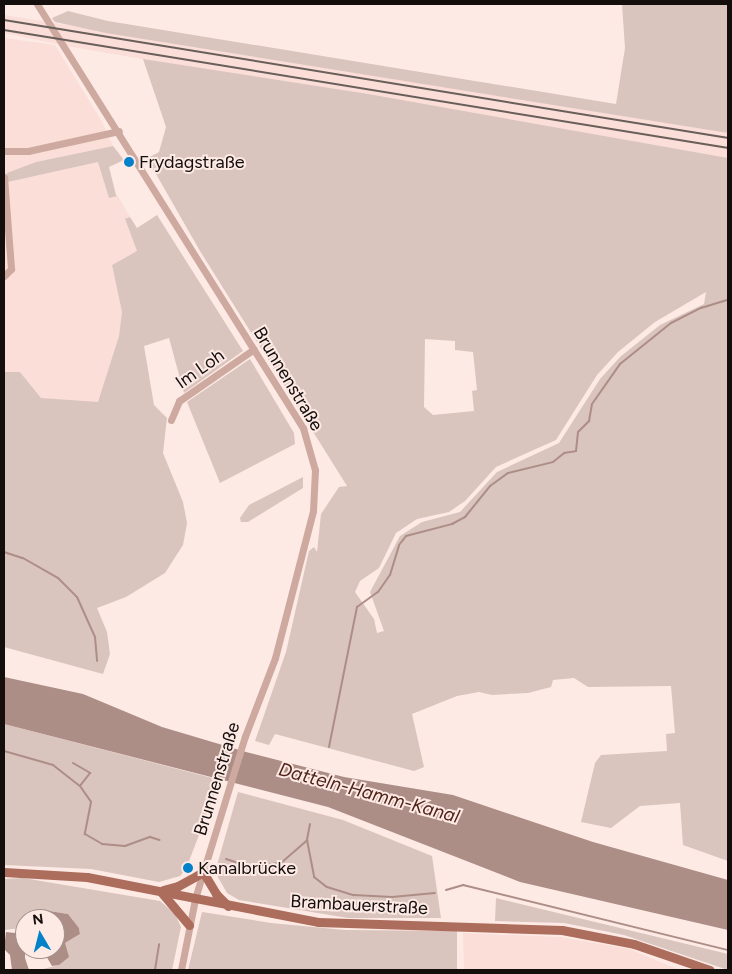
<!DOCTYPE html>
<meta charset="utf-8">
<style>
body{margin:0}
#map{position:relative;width:732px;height:974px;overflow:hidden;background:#fdeae5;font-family:Figtree,sans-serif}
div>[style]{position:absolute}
.built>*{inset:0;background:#faded7}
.green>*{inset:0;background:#dac4be}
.water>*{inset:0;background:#ad8e86}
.stream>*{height:2px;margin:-1px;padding:0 1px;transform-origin:1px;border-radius:1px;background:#ad8e86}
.minor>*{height:7px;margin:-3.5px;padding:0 3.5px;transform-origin:3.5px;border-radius:3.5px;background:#cda9a0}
.major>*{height:9px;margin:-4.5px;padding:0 4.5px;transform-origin:4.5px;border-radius:4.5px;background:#ac6d5d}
.rail>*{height:2px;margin:-1px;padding:0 1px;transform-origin:1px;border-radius:1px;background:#685e5a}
.dots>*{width:14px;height:14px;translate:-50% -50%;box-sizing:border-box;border:2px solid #fdeae5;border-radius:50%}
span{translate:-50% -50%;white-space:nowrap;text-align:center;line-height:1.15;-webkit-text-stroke:4px #fdeae5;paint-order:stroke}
.poi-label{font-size:18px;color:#140e0c}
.left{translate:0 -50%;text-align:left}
.street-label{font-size:18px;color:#140e0c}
.water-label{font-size:19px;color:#502318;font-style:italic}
.frame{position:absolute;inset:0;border:5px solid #140e0c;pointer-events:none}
.north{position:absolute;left:15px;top:909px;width:50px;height:50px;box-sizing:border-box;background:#fdeae5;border:1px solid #a0928e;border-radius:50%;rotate:352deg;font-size:14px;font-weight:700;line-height:20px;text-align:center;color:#140e0c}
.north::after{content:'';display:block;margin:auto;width:18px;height:22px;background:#0381c9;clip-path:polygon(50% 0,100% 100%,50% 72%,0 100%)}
</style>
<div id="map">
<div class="built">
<div style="clip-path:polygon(4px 15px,728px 133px,728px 158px,72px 47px,4px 33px)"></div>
<div style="clip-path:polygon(4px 38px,55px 45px,101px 120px,113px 146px,36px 162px,7px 174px,9px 182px,98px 162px,109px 197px,116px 195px,130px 217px,125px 220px,137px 251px,112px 265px,122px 312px,119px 336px,98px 403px,41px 398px,20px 372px,4px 372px)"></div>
<div style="clip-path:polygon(463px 933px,561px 937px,629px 949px,680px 970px,464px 970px)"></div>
</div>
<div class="green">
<div style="clip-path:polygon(622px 4px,728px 4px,728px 133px,106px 33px,55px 22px,52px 18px,68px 11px,108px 21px,616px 104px,625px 48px)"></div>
<div style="clip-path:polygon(evenodd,143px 59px,368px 94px,728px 158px,728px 861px,683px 845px,680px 803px,640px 806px,611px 828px,581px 822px,595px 763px,601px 755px,667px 751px,666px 734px,675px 733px,671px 686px,588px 687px,574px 678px,553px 680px,551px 687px,528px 693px,492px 695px,479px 692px,457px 696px,412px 714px,424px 767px,414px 771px,275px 734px,269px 745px,255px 741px,286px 652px,309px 551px,314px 547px,317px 552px,321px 514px,339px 487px,347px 486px,200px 251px,156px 174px,144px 160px,159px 152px,166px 127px,143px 59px,706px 292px,704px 304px,660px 325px,620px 357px,600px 379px,559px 443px,497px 472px,460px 512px,422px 522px,400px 536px,370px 592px,384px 631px,377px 633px,374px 619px,355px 592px,360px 581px,379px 568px,396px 533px,417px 519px,449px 512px,465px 501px,496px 467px,556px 440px,597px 375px,618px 352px,655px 322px,706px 292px,143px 59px,425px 339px,455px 341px,455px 350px,473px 352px,477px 390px,472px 391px,474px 411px,433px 415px,424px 407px,425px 339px)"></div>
<div style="clip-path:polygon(113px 146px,124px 160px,109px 167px,116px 195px,137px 228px,157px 215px,243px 351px,184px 393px,169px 338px,144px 346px,154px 405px,167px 418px,163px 453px,183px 502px,187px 523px,183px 545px,165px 573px,126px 597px,97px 608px,107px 632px,110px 654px,103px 674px,4px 647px,4px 372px,20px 372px,41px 398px,98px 402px,119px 336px,122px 312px,112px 265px,137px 251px,125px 219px,130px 217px,117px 196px,109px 198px,98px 162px,8px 182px,7px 173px,36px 162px)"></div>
<div style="clip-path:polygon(250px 359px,294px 433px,295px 444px,220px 483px,187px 402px)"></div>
<div style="clip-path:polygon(303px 477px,303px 488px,248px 522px,241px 522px,240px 518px,249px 505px)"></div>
<div style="clip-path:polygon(4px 724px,220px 780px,186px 869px,180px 876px,159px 882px,91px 869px,4px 865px)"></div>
<div style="clip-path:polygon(238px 792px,343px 820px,432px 856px,441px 918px,348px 918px,239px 900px,227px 893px,215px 872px)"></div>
<div style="clip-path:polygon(23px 878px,160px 901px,175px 914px,181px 927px,172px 970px,39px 970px,59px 965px,65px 943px,80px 934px,79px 928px,68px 914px,43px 910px,37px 911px,32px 919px,25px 919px,21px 928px,4px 930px,4px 879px)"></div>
<div style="clip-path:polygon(496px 898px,728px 954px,728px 970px,624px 935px,564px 923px,495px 921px)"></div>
<div style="clip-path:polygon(202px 912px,271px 923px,345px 930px,457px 931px,457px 970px,188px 970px)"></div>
</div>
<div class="water">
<div style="clip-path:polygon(4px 677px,83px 694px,162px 727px,246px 752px,344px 777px,453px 795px,593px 842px,728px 880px,728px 930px,520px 882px,328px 807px,4px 724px)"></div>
<div style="clip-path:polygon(43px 910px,68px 914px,79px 928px,80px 934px,65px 943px,69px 957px,59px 965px,52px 966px,42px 949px,55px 949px,55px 935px,61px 927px,55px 919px,33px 919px,34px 914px)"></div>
<div style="clip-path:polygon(6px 932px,15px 933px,25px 945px,25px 958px,29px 970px,12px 970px,10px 955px,4px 949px)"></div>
</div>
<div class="stream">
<div style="left:4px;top:552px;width:20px;rotate:18deg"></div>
<div style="left:23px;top:558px;width:40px;rotate:29.7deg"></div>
<div style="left:58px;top:578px;width:27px;rotate:45deg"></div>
<div style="left:77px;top:597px;width:44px;rotate:65.8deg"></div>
<div style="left:95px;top:637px;width:24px;rotate:85deg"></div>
<div style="left:329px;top:747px;width:143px;rotate:-78.7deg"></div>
<div style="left:357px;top:607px;width:26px;rotate:-36deg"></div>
<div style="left:378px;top:592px;width:21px;rotate:-55deg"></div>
<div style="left:390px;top:575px;width:31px;rotate:-73deg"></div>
<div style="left:399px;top:545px;width:11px;rotate:-52deg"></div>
<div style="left:406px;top:536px;width:48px;rotate:-14.6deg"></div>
<div style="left:452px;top:524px;width:15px;rotate:-28deg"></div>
<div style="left:465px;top:517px;width:40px;rotate:-51deg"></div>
<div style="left:490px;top:486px;width:22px;rotate:-36deg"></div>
<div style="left:508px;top:473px;width:46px;rotate:-13.7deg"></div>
<div style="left:553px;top:462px;width:14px;rotate:-39deg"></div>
<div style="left:564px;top:453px;width:12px;rotate:-9deg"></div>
<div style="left:576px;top:451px;width:19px;rotate:-84deg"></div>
<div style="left:578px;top:432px;width:16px;rotate:-45deg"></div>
<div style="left:589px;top:421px;width:17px;rotate:-80deg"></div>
<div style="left:592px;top:404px;width:49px;rotate:-55deg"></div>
<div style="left:620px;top:364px;width:65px;rotate:-38.8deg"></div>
<div style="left:671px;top:323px;width:34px;rotate:-27deg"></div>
<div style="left:701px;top:308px;width:28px;rotate:-17deg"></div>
<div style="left:4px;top:751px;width:51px;rotate:15.9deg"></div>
<div style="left:53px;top:765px;width:34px;rotate:38deg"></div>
<div style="left:80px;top:786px;width:19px;rotate:55deg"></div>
<div style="left:91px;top:802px;width:33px;rotate:101deg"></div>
<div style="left:85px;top:834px;width:20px;rotate:30deg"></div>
<div style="left:102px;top:844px;width:23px;rotate:5deg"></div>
<div style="left:125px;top:846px;width:27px;rotate:-20deg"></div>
<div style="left:150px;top:837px;width:10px;rotate:17deg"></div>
<div style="left:73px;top:763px;width:20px;rotate:30deg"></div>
<div style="left:90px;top:773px;width:16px;rotate:128deg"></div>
<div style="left:310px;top:824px;width:16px;rotate:101deg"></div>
<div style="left:307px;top:840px;width:38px;rotate:79deg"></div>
<div style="left:314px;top:877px;width:16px;rotate:38deg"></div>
<div style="left:327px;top:887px;width:28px;rotate:17deg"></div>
<div style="left:354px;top:895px;width:38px;rotate:3deg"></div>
<div style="left:392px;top:897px;width:43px;rotate:-5.3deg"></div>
<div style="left:226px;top:859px;width:26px;rotate:18deg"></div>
<div style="left:251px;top:867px;width:30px;rotate:-8deg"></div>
<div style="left:281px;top:863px;width:35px;rotate:-41deg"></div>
<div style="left:446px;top:890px;width:18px;rotate:-16deg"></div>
<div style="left:463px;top:885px;width:273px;rotate:13.8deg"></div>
<div style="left:155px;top:970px;width:26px;rotate:-81deg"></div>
</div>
<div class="minor">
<div style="left:37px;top:4px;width:501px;rotate:57.9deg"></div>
<div style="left:303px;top:428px;width:44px;rotate:74.1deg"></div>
<div style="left:315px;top:470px;width:41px;rotate:92.8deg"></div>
<div style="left:313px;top:511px;width:152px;rotate:104.5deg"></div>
<div style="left:275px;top:658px;width:84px;rotate:111deg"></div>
<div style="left:245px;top:736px;width:170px;rotate:107.1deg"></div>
<div style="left:195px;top:899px;width:72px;rotate:101.2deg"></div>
<div style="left:4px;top:151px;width:24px"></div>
<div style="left:28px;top:151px;width:93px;rotate:-12.4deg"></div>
<div style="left:4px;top:177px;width:92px;rotate:85.6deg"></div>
<div style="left:11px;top:269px;width:10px;rotate:135deg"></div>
<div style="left:171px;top:420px;width:21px;rotate:-67deg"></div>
<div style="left:179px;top:401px;width:91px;rotate:-34.7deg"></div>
</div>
<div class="major">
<div style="left:4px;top:872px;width:83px;rotate:3.4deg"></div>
<div style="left:87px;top:877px;width:235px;rotate:11deg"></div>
<div style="left:318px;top:922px;width:244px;rotate:1.9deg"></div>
<div style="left:562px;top:930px;width:73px;rotate:11deg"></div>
<div style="left:634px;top:944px;width:80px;rotate:18.9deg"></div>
<div style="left:163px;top:890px;width:16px;rotate:-15deg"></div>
<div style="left:178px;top:886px;width:29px;rotate:-29deg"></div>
<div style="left:203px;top:872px;width:26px;rotate:59deg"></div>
<div style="left:216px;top:894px;width:17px;rotate:45deg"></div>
<div style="left:162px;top:893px;width:42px;rotate:49.8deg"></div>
</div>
<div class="rail">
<div style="left:4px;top:20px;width:734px;rotate:9.26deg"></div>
<div style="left:4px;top:30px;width:734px;rotate:9.26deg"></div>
</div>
<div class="dots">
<div style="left:129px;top:162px;background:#0381c9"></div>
<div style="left:188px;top:868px;background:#0381c9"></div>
</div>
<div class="poi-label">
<span class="left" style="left:139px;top:162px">Frydagstraße</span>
<span class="left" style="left:198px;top:868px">Kanalbrücke</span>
</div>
<div class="street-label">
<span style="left:200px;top:369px;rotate:-35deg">Im Loh</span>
<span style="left:288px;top:379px;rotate:59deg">Brunnenstraße</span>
<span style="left:217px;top:779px;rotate:-73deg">Brunnenstraße</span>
<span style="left:359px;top:905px;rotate:3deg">Brambauerstraße</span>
</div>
<div class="water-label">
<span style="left:369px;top:793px;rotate:15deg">Datteln-Hamm-Kanal</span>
</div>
<div class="frame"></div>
<div class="north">N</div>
</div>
